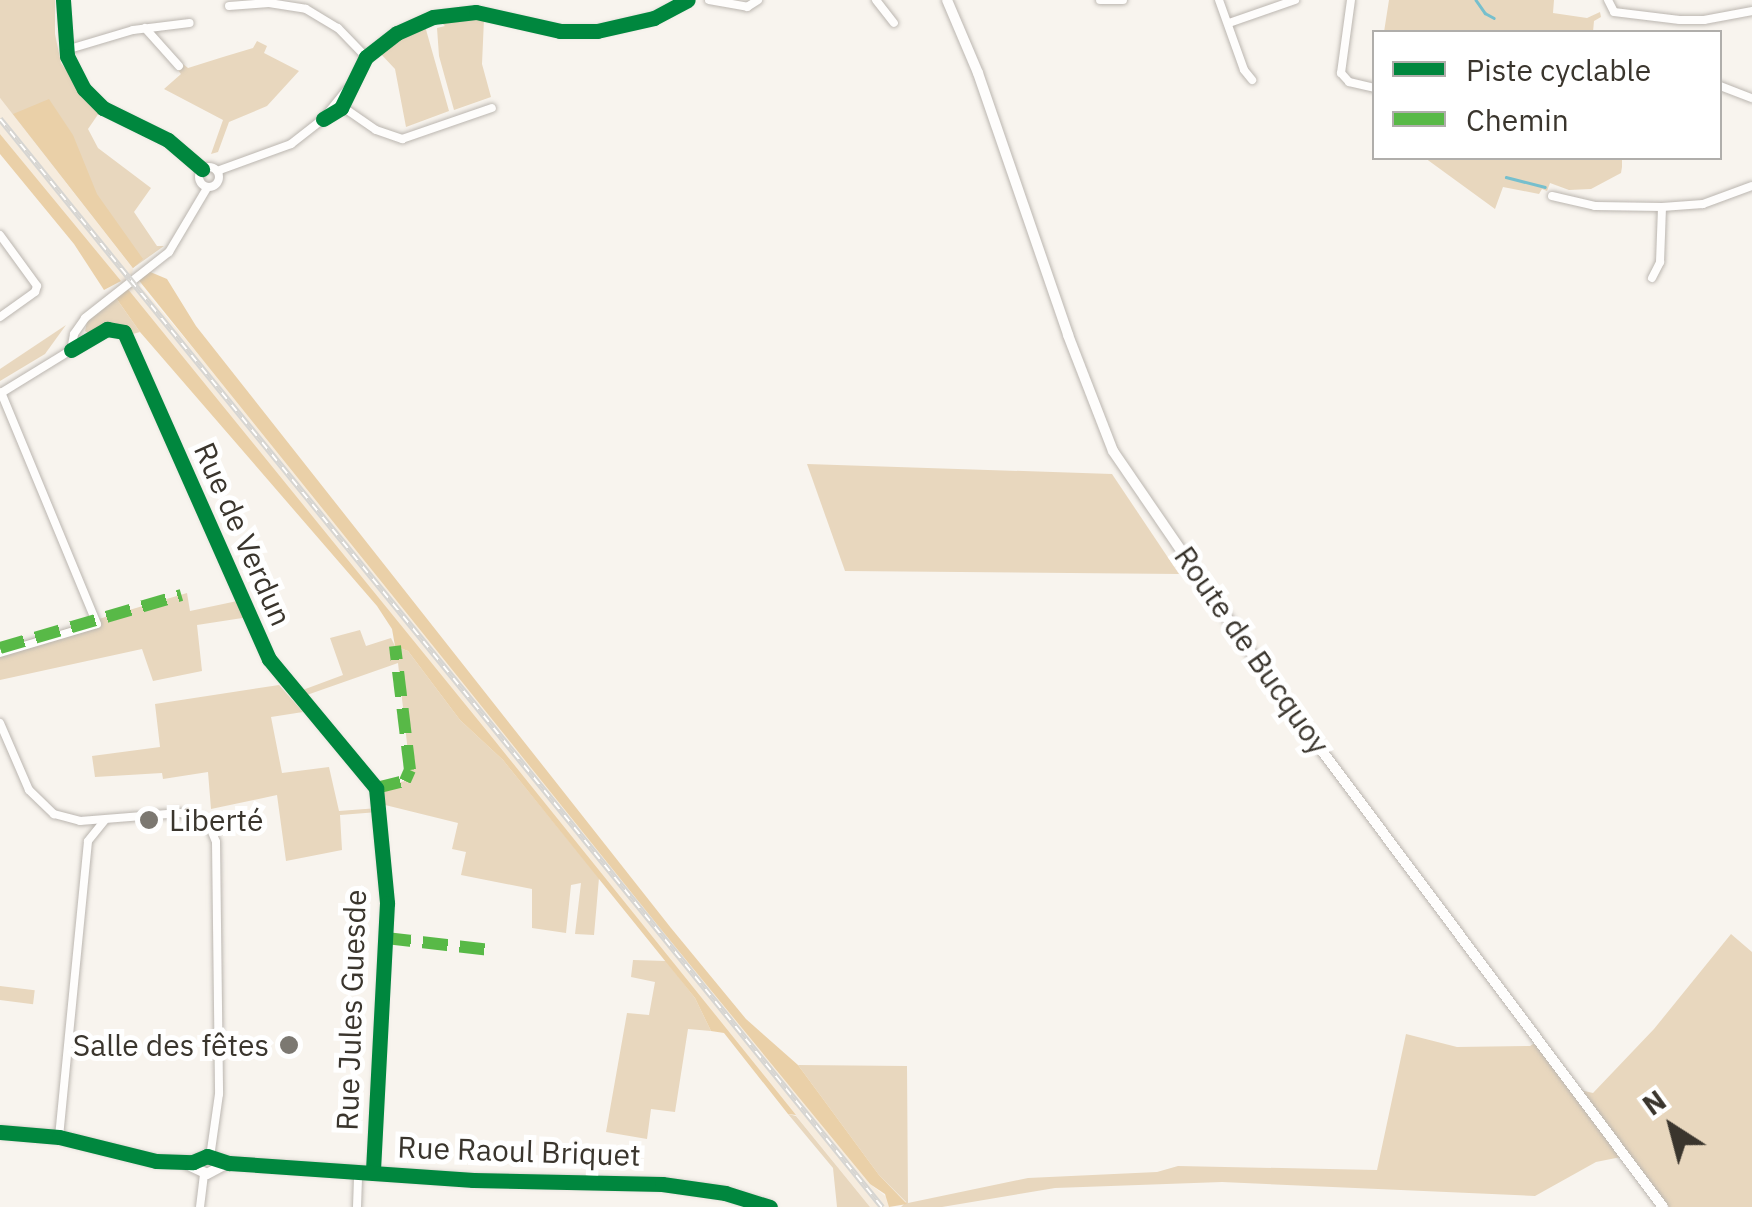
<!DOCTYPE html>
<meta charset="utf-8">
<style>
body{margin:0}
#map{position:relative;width:1752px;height:1207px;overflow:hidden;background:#f8f4ee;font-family:"IBM Plex Sans",sans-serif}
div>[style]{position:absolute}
.built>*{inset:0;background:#f6ecde}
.green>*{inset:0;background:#e8d7be;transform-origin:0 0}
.forest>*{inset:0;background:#ead0a8}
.stream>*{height:2.5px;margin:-1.25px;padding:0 1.25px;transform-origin:1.25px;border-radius:1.25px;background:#76bfcd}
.roads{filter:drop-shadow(0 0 2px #bbb6b0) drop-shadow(0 0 2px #bbb6b0)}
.street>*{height:8px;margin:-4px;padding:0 4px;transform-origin:4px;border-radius:4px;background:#fefdfc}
.street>.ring{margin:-4px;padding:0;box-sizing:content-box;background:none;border:8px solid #fefdfc;border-radius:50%}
.secondary>*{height:10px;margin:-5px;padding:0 5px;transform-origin:5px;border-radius:5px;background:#fefdfc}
.rail>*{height:6px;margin-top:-3px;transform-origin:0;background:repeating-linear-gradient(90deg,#fff 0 8px,#d6d5d2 0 16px);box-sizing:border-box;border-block:2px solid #d6d5d2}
.quiet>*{height:12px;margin-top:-6px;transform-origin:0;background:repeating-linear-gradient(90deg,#58b947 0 25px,transparent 0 37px)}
.cycleway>*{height:15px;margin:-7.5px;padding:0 7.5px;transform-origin:7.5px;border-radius:7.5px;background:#00873e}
.dots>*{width:28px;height:28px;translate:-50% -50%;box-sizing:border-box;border:5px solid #fff;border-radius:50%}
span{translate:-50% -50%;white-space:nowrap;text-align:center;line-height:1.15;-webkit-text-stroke:10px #fff;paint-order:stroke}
.street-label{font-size:30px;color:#3a352d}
.poi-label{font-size:30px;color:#3a352d}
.left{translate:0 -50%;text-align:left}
.right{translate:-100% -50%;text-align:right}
.legend{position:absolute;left:1372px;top:30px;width:350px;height:130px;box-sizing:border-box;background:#fff;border:2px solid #b0aeab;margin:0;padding:12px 18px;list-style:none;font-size:30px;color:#3a352d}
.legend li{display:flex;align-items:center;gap:20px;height:50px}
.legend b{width:50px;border:2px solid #b0aeab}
.north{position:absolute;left:1622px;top:1077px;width:100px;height:100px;-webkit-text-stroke:8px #fff;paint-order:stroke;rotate:324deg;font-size:28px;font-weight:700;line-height:40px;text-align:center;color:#3a352d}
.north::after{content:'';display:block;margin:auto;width:35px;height:45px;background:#3a352d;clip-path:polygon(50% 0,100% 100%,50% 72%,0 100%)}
</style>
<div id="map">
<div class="built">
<div style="clip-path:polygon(0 98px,133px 268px,132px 276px,254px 420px,870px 1184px,889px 1199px,889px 1207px,870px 1207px,0 134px)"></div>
</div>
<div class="green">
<div style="clip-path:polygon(0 0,55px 0,55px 34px,61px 63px,99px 113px,88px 129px,98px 148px,151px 188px,134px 212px,157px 246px,164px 246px,133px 268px,0 98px)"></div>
<div style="clip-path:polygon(1389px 0,1554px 0,1553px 13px,1587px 18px,1600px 12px,1601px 17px,1594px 21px,1593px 32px,1384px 32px)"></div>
<div style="clip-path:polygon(484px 19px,482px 64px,491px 97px,454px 110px,439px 56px,437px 28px,445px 26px,440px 21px,449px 20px)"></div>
<div style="clip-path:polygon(425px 26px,449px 111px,406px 127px,395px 69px,379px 52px)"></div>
<div style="clip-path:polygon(257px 41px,267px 46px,264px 53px,299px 71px,267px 106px,229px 122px,218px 152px,211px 154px,223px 120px,164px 89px,181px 74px,177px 69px,183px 64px,188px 68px,223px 57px,253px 48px)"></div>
<div style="clip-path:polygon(1425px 158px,1622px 158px,1622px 167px,1621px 173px,1591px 189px,1569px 190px,1550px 183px,1547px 191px,1542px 189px,1539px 194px,1503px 187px,1495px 209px)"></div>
<div style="clip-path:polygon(116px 298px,140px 332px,129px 335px,121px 326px,110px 325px,91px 335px,85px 331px,87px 322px)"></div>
<div style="clip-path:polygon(66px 325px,45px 354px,0 381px,0 369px)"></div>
<div style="clip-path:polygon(807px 464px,1112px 474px,1179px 574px,845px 571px)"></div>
<div style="clip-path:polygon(187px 593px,190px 611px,242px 600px,249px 617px,197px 625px,202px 671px,153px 681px,142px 649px,0 680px,0 648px)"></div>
<div style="clip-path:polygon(360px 630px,366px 646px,391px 638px,395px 646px,408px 651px,460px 720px,503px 760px,599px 878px,594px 935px,575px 934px,581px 883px,571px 885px,566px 933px,532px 928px,532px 889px,461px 875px,466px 852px,452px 849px,458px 823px,377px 803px,376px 788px,405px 781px,410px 770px,398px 663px,304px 696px,300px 691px,343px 675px,330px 638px)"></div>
<div style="clip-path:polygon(279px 685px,303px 712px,271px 717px,282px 773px,329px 767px,339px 811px,378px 808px,378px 812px,340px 815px,342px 850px,286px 861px,277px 795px,211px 809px,208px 772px,163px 779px,162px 773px,95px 777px,92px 756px,160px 747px,155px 704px)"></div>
<div style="clip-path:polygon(1731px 934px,1752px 952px,1752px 1207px,1663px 1207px,1626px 1156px,1596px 1162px,1535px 1196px,1222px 1182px,1055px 1188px,942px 1207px,901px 1207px,906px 1202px,879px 1175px,798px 1065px,907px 1066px,908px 1203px,1028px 1178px,1157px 1172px,1178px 1166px,1377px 1170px,1406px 1034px,1457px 1047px,1530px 1046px,1539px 1040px,1576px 1089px,1593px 1093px,1654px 1029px)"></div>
<div style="clip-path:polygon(633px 960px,666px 961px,695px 998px,711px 1031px,688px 1029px,675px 1112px,651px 1109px,647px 1139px,606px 1132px,627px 1013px,649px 1015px,655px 982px,631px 977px)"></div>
<div style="left:0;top:986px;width:35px;height:14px;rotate:7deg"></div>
<div style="clip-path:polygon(788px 1114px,796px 1116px,870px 1207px,837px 1207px,833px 1168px)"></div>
</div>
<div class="forest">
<div style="clip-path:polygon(49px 99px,73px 135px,97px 194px,143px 259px,133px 268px,13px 114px)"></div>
<div style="clip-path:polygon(0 134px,23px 162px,121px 281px,104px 290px,74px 244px,0 154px)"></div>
<div style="clip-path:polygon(148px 271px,167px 279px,196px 326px,671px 928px,746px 1019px,798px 1065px,879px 1175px,907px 1204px,889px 1207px,885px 1194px,870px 1184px,664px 933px,137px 278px)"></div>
<div style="clip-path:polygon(127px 288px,495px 741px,796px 1115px,788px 1114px,724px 1033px,711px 1031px,695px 998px,503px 760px,460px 720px,408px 651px,395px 646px,392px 629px,377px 606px,140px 332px,116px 298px)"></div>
</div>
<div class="stream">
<div style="left:1476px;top:0;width:16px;rotate:55deg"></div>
<div style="left:1485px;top:13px;width:10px;rotate:29deg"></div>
<div style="left:1506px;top:177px;width:40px;rotate:14.4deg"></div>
</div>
<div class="roads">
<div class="street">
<div style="left:63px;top:0;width:56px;rotate:85.9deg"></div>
<div style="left:67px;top:56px;width:37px;rotate:63deg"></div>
<div style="left:84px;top:89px;width:27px;rotate:45deg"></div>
<div style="left:103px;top:108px;width:72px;rotate:26.2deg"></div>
<div style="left:168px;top:140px;width:45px;rotate:40.5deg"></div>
<div style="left:709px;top:0;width:39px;rotate:10deg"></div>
<div style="left:747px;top:7px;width:13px;rotate:-32deg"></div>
<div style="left:876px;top:0;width:29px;rotate:52deg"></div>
<div style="left:1100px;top:0;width:23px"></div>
<div style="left:1219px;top:0;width:74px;rotate:70.3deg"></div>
<div style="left:1244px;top:70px;width:13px;rotate:51deg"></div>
<div style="left:1351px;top:0;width:74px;rotate:97.8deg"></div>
<div style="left:1341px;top:73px;width:12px;rotate:48deg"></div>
<div style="left:1349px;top:82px;width:26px;rotate:13deg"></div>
<div style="left:1608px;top:0;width:13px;rotate:63deg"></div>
<div style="left:1614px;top:12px;width:66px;rotate:6.9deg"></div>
<div style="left:1680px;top:20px;width:24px"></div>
<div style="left:1704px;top:20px;width:49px;rotate:-10.6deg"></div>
<div style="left:229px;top:6px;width:40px;rotate:-4.3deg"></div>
<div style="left:269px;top:3px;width:37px;rotate:9deg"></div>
<div style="left:306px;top:9px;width:37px;rotate:31deg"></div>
<div style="left:338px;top:28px;width:40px;rotate:46deg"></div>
<div style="left:1229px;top:23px;width:70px;rotate:-19.2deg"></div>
<div style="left:145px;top:28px;width:51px;rotate:48.2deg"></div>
<div style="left:66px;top:50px;width:70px;rotate:-16.6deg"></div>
<div style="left:133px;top:30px;width:57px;rotate:-7deg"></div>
<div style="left:1720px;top:86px;width:34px;rotate:21deg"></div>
<div style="left:337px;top:103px;width:47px;rotate:34.7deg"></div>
<div style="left:376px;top:130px;width:28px;rotate:19deg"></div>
<div style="left:402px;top:139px;width:95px;rotate:-19deg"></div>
<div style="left:323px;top:119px;width:21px;rotate:-31deg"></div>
<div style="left:341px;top:108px;width:57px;rotate:-63.9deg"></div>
<div style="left:366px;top:57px;width:39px;rotate:-38deg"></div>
<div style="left:397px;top:33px;width:39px;rotate:-24deg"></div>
<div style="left:433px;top:17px;width:43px;rotate:-6.6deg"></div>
<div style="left:476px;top:12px;width:86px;rotate:12.7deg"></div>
<div style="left:560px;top:31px;width:37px"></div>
<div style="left:597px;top:31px;width:58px;rotate:-12.8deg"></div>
<div style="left:654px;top:18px;width:38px;rotate:-28deg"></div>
<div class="ring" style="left:199px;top:167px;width:12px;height:12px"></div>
<div style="left:217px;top:171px;width:79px;rotate:-20deg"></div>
<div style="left:291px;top:144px;width:41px;rotate:-38deg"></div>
<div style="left:323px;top:119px;width:38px;rotate:-51deg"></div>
<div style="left:1552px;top:196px;width:44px;rotate:13.1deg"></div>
<div style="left:1595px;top:206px;width:67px;rotate:0.9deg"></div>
<div style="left:1662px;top:207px;width:41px;rotate:-4.2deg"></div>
<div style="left:1703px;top:204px;width:52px;rotate:-20.2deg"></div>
<div style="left:0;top:235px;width:63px;rotate:54deg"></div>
<div style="left:37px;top:286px;width:6px;rotate:108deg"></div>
<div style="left:35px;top:292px;width:43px;rotate:144.5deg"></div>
<div style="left:1652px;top:278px;width:18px;rotate:-63deg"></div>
<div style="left:1660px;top:262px;width:55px;rotate:-87.9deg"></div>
<div style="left:71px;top:350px;width:42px;rotate:-30.3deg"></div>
<div style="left:107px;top:329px;width:17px;rotate:10deg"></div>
<div style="left:124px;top:332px;width:358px;rotate:66.1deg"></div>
<div style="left:269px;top:659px;width:168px;rotate:50.3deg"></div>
<div style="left:376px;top:788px;width:116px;rotate:84.5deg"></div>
<div style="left:387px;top:903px;width:270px;rotate:93deg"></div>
<div style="left:1px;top:393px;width:82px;rotate:-31.6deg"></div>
<div style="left:71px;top:350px;width:16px;rotate:-79deg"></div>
<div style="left:74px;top:334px;width:19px;rotate:-55deg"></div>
<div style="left:85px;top:318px;width:107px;rotate:-38.2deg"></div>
<div style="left:169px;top:252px;width:74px;rotate:-59.3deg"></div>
<div style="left:0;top:653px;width:101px;rotate:-16.6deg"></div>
<div style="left:97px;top:624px;width:251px;rotate:-112.5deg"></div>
<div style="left:0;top:723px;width:73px;rotate:66.6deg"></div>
<div style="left:29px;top:790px;width:35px;rotate:44deg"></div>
<div style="left:54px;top:814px;width:27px;rotate:15deg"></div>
<div style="left:80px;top:821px;width:100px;rotate:-4.6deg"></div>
<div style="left:180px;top:813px;width:22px;rotate:16deg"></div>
<div style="left:201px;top:819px;width:12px;rotate:42deg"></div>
<div style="left:210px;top:827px;width:16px;rotate:68deg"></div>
<div style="left:216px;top:842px;width:252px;rotate:89.3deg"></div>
<div style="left:219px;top:1094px;width:64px;rotate:98.1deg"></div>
<div style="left:59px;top:1137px;width:297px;rotate:-84.4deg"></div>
<div style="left:88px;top:841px;width:27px;rotate:-51deg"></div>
<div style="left:200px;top:1207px;width:33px;rotate:-83deg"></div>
<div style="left:357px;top:1207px;width:35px;rotate:-88deg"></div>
</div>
<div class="secondary">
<div style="left:947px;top:0;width:79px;rotate:67deg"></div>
<div style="left:978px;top:73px;width:277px;rotate:71deg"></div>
<div style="left:1068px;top:335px;width:124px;rotate:68.8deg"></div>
<div style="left:1113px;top:451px;width:287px;rotate:55.6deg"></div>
<div style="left:1275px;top:688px;width:648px;rotate:53.22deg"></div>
<div style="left:0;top:1132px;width:59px;rotate:4.8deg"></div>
<div style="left:59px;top:1137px;width:100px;rotate:13.9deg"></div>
<div style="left:156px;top:1161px;width:37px;rotate:2deg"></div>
<div style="left:193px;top:1162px;width:15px;rotate:-23deg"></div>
<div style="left:207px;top:1156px;width:23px;rotate:18deg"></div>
<div style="left:229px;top:1163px;width:245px;rotate:4deg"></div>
<div style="left:473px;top:1180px;width:189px;rotate:1.2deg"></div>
<div style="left:662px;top:1184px;width:64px;rotate:8.1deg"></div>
<div style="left:725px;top:1193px;width:47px;rotate:17.3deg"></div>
<div style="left:186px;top:1164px;width:23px;rotate:25deg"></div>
<div style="left:207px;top:1174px;width:24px;rotate:-28deg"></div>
</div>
</div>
<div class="rail">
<div style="left:0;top:119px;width:1401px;rotate:50.97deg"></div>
</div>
<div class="quiet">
<div style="left:0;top:648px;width:189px;rotate:-16.3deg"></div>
<div style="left:376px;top:788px;width:30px;rotate:-14deg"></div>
<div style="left:405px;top:781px;width:12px;rotate:-66deg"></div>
<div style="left:410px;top:770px;width:125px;rotate:-96.9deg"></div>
<div style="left:386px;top:938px;width:105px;rotate:6.6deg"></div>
</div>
<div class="cycleway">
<div style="left:63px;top:0;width:56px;rotate:85.9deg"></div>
<div style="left:67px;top:56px;width:37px;rotate:63deg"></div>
<div style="left:84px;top:89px;width:27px;rotate:45deg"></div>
<div style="left:103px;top:108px;width:72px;rotate:26.2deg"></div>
<div style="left:168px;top:140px;width:45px;rotate:40.5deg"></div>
<div style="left:323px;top:119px;width:21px;rotate:-31deg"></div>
<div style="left:341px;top:108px;width:57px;rotate:-63.9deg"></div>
<div style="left:366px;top:57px;width:39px;rotate:-38deg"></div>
<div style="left:397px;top:33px;width:39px;rotate:-24deg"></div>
<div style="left:433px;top:17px;width:43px;rotate:-6.6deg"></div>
<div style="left:476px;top:12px;width:86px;rotate:12.7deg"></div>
<div style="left:560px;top:31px;width:37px"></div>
<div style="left:597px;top:31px;width:58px;rotate:-12.8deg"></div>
<div style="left:654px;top:18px;width:38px;rotate:-28deg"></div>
<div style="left:71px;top:350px;width:42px;rotate:-30.3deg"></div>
<div style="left:107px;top:329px;width:17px;rotate:10deg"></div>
<div style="left:124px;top:332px;width:358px;rotate:66.1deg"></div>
<div style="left:269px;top:659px;width:168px;rotate:50.3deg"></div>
<div style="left:376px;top:788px;width:116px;rotate:84.5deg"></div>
<div style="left:387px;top:903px;width:270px;rotate:93deg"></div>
<div style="left:0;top:1132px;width:59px;rotate:4.8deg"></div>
<div style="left:59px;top:1137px;width:100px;rotate:13.9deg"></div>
<div style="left:156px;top:1161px;width:37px;rotate:2deg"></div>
<div style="left:193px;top:1162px;width:15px;rotate:-23deg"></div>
<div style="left:207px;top:1156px;width:23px;rotate:18deg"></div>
<div style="left:229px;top:1163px;width:245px;rotate:4deg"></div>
<div style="left:473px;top:1180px;width:189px;rotate:1.2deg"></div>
<div style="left:662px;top:1184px;width:64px;rotate:8.1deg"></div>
<div style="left:725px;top:1193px;width:47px;rotate:17.3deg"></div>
</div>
<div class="dots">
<div style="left:149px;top:820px;background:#7c7871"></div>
<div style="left:289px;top:1045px;background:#7c7871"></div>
</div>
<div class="street-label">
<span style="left:243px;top:534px;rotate:66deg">Rue de Verdun</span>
<span style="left:1252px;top:650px;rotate:55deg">Route de Bucquoy</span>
<span style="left:351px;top:1010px;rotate:-88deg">Rue Jules Guesde</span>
<span style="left:519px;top:1151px;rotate:2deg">Rue Raoul Briquet</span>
</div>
<div class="poi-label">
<span class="left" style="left:169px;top:820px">Liberté</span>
<span class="right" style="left:269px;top:1045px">Salle des fêtes</span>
</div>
<ul class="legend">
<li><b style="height:12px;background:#00873e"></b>Piste cyclable</li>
<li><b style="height:12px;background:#58b947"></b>Chemin</li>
</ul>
<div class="north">N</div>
</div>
